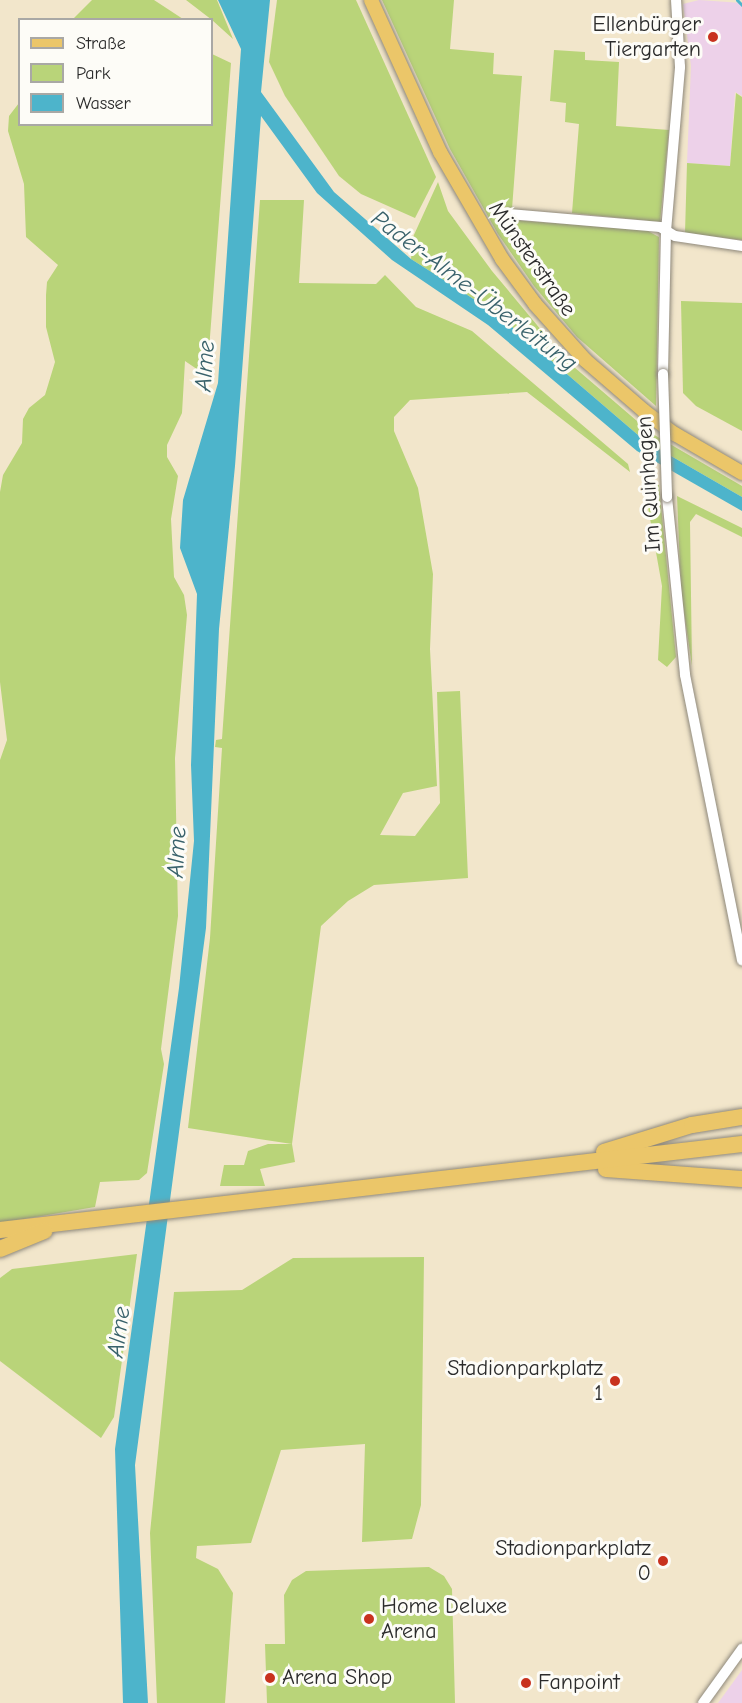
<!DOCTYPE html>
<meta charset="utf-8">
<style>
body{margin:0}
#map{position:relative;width:742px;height:1703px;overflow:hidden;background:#f2e6cb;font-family:"Comic Neue",sans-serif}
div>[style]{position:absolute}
.built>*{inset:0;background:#edd1e9}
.green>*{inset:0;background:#b9d479}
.water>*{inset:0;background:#4db4cb}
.stream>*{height:3px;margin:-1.5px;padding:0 1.5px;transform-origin:1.5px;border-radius:1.5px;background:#4db4cb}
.roads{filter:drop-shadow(0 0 2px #8e887b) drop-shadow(0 0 2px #8e887b)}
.minor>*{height:10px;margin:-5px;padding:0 5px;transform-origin:5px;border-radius:5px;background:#fff}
.major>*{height:14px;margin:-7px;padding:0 7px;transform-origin:7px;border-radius:7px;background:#ebc669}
.highway>*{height:16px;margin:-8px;padding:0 8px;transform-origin:8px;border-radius:8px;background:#ebc669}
.bridges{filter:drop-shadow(0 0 2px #8e887b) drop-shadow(0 0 2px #8e887b)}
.minor-bridge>*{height:10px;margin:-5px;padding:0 5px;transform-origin:5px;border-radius:5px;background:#fff}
.dots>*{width:16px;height:16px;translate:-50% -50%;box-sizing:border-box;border:3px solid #fdfcf7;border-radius:50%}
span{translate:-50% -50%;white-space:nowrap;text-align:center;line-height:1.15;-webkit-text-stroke:6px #fdfcf7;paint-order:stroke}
.poi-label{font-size:22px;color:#2b2b2b}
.right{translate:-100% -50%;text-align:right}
.left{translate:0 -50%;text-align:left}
.street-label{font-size:22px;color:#2b2b2b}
.water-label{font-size:24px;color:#39626b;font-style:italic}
.legend{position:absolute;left:18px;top:18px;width:195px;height:108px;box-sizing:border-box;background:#fdfcf7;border:2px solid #a9a8a5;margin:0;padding:8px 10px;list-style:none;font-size:18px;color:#2b2b2b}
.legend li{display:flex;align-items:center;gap:12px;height:30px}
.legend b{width:30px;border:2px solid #a9a8a5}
</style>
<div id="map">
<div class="built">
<div style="clip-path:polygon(699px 0,742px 3px,742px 96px,735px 92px,730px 166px,687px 163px,691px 66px,683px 4px)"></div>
<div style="clip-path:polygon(742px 1670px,742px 1703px,718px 1703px)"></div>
</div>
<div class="green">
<div style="clip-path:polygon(92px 0,154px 0,183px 19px,73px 19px)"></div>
<div style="clip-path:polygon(186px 0,217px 0,233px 39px,212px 20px)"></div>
<div style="clip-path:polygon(277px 0,356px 0,436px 177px,415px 218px,361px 194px,339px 176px,285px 96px,269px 62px)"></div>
<div style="clip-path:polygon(382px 0,454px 0,450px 49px,494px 53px,493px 74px,522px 76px,512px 209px,502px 206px,512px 220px,646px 230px,659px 237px,656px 406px,577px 337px,534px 286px,498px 234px,450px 149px)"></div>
<div style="clip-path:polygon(554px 50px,585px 52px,585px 60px,619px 62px,616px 126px,669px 130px,660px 222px,572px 213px,579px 124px,565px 122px,566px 103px,550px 101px)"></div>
<div style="clip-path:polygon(212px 54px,231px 63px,207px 376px,185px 361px,182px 413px,167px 445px,167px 457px,178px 476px,171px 519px,174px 577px,184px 595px,187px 615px,175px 758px,178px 916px,161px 1049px,164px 1064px,147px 1173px,139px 1180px,100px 1182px,95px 1207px,0 1223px,0 760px,7px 740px,0 682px,0 492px,3px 475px,22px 443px,23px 419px,29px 408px,45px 395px,55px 362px,46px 327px,46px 295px,47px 282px,58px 265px,26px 237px,24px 184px,8px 131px,9px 116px,19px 103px,20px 124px,212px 124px)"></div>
<div style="clip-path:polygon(736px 93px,742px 97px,742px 240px,685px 233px,687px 163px,730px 166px)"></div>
<div style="clip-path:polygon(438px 182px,448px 211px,492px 271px,567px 361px,651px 433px,742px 486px,742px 497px,645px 441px,497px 314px,411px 259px,413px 237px)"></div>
<div style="clip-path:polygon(260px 200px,304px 200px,299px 283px,376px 284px,385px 275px,416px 307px,472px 331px,628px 464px,630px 472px,527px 392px,410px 400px,394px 417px,394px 431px,418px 488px,433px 574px,430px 649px,437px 786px,403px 793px,380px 835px,415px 836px,440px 803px,437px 692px,460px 691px,468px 878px,374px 885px,348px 901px,321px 926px,292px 1144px,188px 1128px,210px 938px,222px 748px,215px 747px,216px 740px,222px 739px)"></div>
<div style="clip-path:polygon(681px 301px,742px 303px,742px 431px,696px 406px,683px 393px)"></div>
<div style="clip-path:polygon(652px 485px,659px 485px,676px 657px,667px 667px,658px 660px,662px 586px,646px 496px)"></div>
<div style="clip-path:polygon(677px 496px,742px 528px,742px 537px,696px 514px,690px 522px,692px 666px,681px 591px)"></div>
<div style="clip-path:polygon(268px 1144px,292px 1144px,295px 1162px,260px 1169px,265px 1186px,220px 1186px,224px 1165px,244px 1165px,248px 1151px)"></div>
<div style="clip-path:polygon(137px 1254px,114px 1417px,101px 1438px,0 1361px,0 1278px,12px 1269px)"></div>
<div style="clip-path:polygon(424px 1257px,421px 1505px,412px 1539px,362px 1542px,365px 1444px,281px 1450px,251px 1543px,197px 1546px,196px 1558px,218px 1569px,233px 1593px,225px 1703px,157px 1703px,150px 1533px,174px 1292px,242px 1290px,293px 1258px)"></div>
<div style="clip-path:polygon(429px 1567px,444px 1576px,452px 1589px,455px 1703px,267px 1703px,265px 1644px,285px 1644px,284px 1595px,292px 1580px,306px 1571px)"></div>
</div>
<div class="water">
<div style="clip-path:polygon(218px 0,270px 0,261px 92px,334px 192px,411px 259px,497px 314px,645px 441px,742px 497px,742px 511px,637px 451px,488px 325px,392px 260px,317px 193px,261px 116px,235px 466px,219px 629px,206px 928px,135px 1465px,148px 1703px,123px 1703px,115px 1449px,179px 988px,194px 841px,191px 765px,197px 594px,180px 548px,183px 500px,218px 383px,241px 49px)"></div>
</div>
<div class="stream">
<div style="left:737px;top:0;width:7px;rotate:45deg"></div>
</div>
<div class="roads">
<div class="minor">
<div style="left:509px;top:214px;width:152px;rotate:4.9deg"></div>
<div style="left:660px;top:227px;width:17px;rotate:31deg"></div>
<div style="left:675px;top:236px;width:68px;rotate:8.5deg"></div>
<div style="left:663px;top:374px;width:143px;rotate:-88.8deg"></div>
<div style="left:666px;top:231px;width:165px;rotate:-85.1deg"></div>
<div style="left:680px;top:67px;width:67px;rotate:-93.4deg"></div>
<div style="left:667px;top:497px;width:179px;rotate:84.2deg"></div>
<div style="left:685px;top:675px;width:291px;rotate:78.7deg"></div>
<div style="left:703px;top:1703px;width:67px;rotate:-54.2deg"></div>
</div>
<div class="major">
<div style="left:371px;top:0;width:167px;rotate:65.6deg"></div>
<div style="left:440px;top:152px;width:124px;rotate:59.9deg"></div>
<div style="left:502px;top:259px;width:56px;rotate:53.7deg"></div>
<div style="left:535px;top:304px;width:75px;rotate:48.2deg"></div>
<div style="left:585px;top:360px;width:78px;rotate:40.8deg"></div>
<div style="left:644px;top:411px;width:39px;rotate:37deg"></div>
<div style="left:675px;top:434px;width:78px;rotate:30.2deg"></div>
</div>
<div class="highway">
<div style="left:604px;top:1152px;width:92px;rotate:-17.1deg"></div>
<div style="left:692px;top:1125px;width:51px;rotate:-9.1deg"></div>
<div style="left:606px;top:1169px;width:136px;rotate:4.2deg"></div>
<div style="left:0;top:1230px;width:747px;rotate:-6.61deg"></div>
<div style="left:0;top:1249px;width:48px;rotate:-22.2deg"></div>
</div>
</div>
<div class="bridges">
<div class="minor-bridge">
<div style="left:663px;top:374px;width:123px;rotate:88.1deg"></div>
</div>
</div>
<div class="dots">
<div style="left:713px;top:37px;background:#c8321e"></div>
<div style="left:615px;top:1381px;background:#c8321e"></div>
<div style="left:663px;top:1561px;background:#c8321e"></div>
<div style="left:369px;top:1619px;background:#c8321e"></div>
<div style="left:270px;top:1678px;background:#c8321e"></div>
<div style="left:526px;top:1683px;background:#c8321e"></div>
</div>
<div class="poi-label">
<span class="right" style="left:701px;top:37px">Ellenbürger<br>Tiergarten</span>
<span class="right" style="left:603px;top:1381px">Stadionparkplatz<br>1</span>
<span class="right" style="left:651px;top:1561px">Stadionparkplatz<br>0</span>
<span class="left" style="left:381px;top:1619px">Home Deluxe<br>Arena</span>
<span class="left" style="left:282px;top:1678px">Arena Shop</span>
<span class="left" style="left:538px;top:1683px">Fanpoint</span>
</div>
<div class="street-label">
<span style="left:532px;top:259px;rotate:55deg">Münsterstraße</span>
<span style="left:649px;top:484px;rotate:-94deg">Im Quinhagen</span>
</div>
<div class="water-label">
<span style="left:474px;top:291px;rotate:37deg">Pader-Alme-Überleitung</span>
<span style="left:205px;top:366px;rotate:-86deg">Alme</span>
<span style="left:177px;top:852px;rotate:-87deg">Alme</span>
<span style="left:119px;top:1332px;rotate:-82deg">Alme</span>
</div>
<ul class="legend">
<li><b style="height:8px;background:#ebc669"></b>Straße</li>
<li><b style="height:16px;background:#b9d479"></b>Park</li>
<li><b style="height:16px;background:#4db4cb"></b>Wasser</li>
</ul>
</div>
